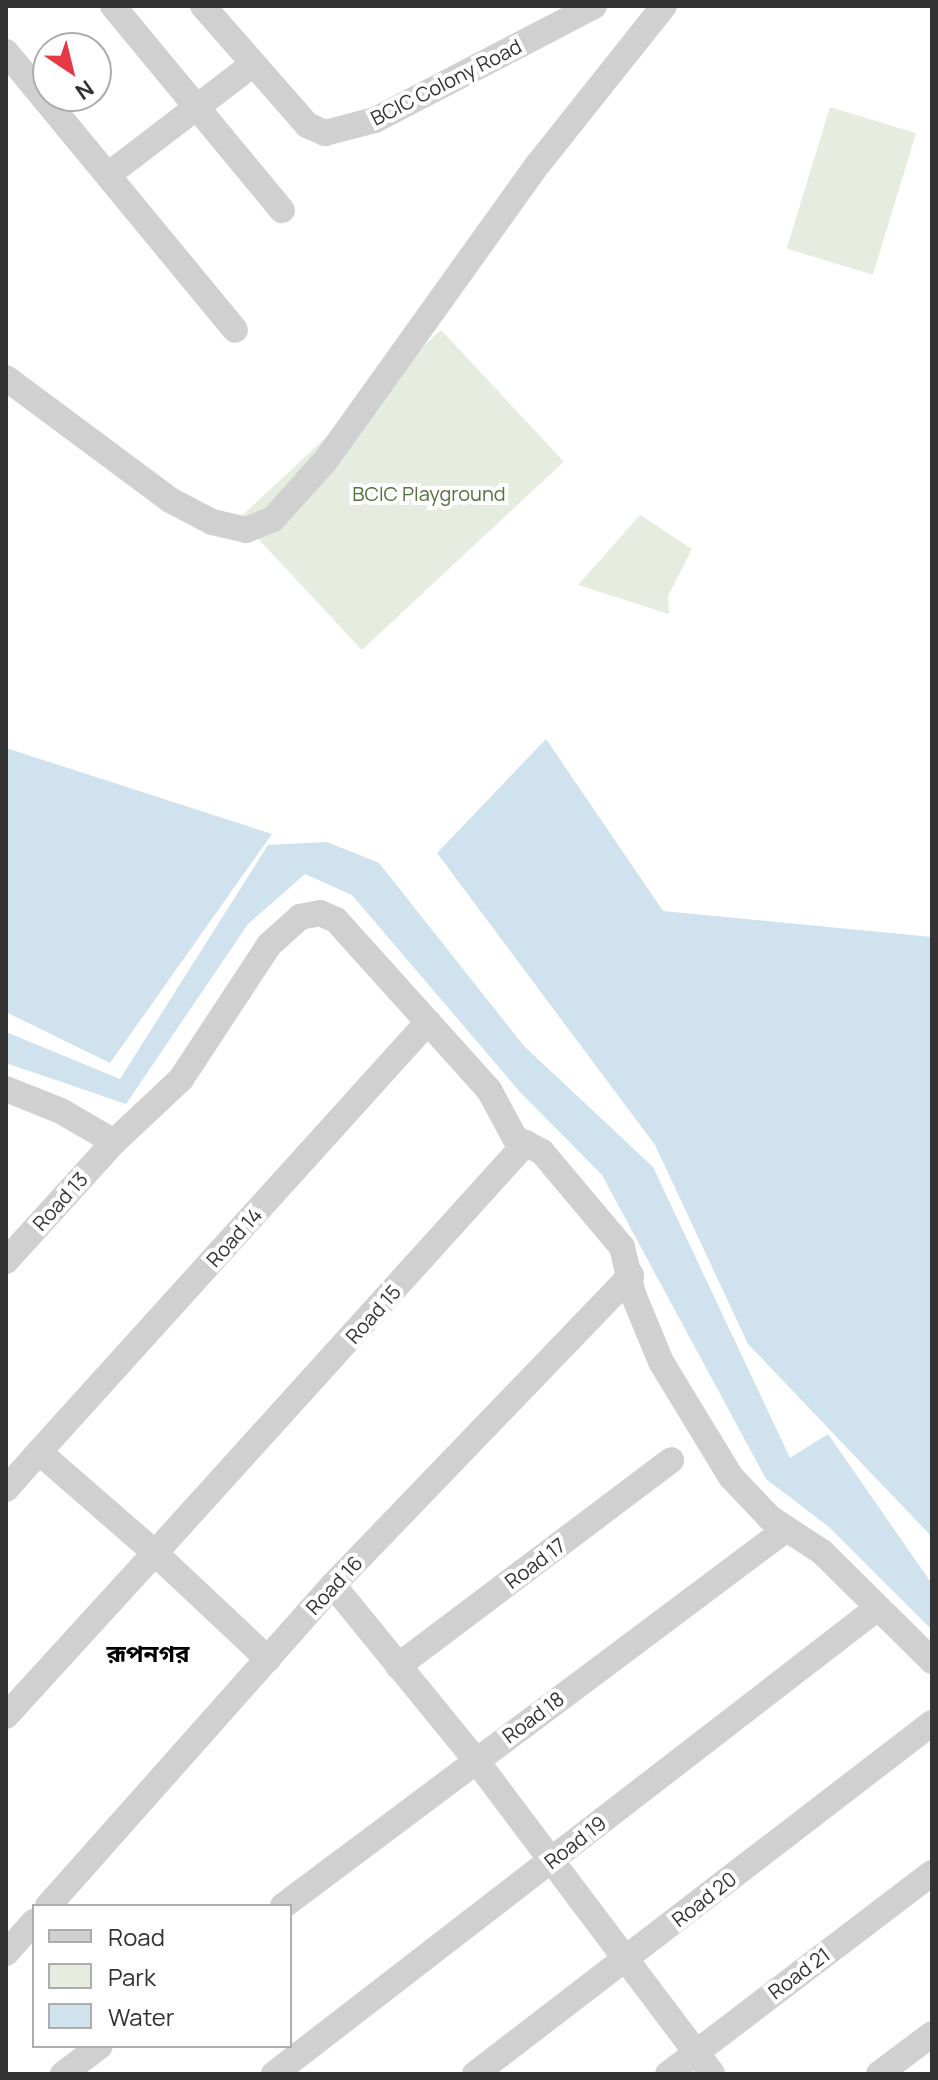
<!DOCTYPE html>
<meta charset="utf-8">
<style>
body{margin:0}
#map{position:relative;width:938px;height:2080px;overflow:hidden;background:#fff;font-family:Manrope,"Noto Sans Bengali",sans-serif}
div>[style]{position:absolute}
.green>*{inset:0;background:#e6ecdf;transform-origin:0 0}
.water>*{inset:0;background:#cfe2ee}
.minor>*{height:26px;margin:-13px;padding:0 13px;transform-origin:13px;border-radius:13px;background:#d0d0d0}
span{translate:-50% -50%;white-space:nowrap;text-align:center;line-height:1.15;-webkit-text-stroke:8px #fff;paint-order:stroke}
.street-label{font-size:20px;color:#333}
.park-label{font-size:20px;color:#56703f}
.quarter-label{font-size:24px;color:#000;font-weight:700}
.frame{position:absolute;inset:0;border:8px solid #333;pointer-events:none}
.legend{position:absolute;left:32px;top:1904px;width:260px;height:144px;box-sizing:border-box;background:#fff;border:2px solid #adadad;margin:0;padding:10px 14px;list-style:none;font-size:24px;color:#333}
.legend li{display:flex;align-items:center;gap:16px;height:40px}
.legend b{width:40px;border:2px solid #adadad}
.north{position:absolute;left:32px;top:32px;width:80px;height:80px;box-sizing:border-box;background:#fff;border:2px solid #adadad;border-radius:50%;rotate:145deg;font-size:22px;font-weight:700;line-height:32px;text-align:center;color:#333}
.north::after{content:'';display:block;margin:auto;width:28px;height:36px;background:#e63946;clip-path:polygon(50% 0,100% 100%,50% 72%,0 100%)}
</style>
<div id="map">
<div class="green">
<div style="left:830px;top:107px;width:90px;height:148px;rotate:17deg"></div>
<div style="left:441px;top:330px;width:180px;height:276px;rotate:47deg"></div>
<div style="clip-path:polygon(640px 515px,692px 549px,668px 596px,669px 614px,578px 585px)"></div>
</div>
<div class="water">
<div style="clip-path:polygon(546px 739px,663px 911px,932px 937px,932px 1537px,748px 1344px,655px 1145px,437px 853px)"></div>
<div style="clip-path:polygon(6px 748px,272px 834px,110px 1063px,6px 1012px)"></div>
<div style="clip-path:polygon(327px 842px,379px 863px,524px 1046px,653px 1167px,790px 1458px,828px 1434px,932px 1584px,932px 1630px,829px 1527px,766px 1479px,602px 1175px,520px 1092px,352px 895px,305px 874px,248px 924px,126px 1104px,6px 1063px,6px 1032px,120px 1079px,268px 845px)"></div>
</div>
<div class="minor">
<div style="left:113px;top:6px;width:265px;rotate:50.4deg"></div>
<div style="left:203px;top:6px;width:158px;rotate:48.8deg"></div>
<div style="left:307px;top:125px;width:20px;rotate:24deg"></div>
<div style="left:325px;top:133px;width:52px;rotate:-14.6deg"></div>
<div style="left:375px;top:120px;width:247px;rotate:-27.5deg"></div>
<div style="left:6px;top:52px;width:360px;rotate:50.5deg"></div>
<div style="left:108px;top:175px;width:183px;rotate:-37.4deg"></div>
<div style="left:6px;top:378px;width:204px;rotate:36.6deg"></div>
<div style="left:170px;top:500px;width:47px;rotate:27.6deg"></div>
<div style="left:212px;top:522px;width:35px;rotate:13deg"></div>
<div style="left:246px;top:530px;width:29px;rotate:-22deg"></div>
<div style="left:273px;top:519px;width:79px;rotate:-48.1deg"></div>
<div style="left:326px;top:460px;width:365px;rotate:-54.4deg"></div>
<div style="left:539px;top:163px;width:201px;rotate:-51.5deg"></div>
<div style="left:6px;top:1089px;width:59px;rotate:21.8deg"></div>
<div style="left:61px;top:1111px;width:61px;rotate:30.3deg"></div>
<div style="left:114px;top:1142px;width:92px;rotate:-43.2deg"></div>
<div style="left:181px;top:1079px;width:160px;rotate:-56.7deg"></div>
<div style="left:269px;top:945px;width:42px;rotate:-42.1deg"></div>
<div style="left:300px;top:917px;width:20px;rotate:-11deg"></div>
<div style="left:320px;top:913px;width:17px;rotate:24deg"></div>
<div style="left:336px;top:920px;width:229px;rotate:48deg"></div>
<div style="left:489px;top:1090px;width:55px;rotate:61.6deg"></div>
<div style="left:515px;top:1138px;width:30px;rotate:27deg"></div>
<div style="left:542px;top:1152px;width:124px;rotate:49.9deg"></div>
<div style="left:622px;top:1247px;width:48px;rotate:76.8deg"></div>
<div style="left:633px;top:1294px;width:74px;rotate:67.6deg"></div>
<div style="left:661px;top:1362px;width:135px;rotate:58.7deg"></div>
<div style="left:731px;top:1477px;width:57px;rotate:46.4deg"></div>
<div style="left:770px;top:1518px;width:62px;rotate:33.2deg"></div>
<div style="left:822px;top:1552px;width:155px;rotate:44.7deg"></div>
<div style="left:6px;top:1261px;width:161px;rotate:-47.8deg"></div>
<div style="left:39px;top:1452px;width:580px;rotate:-47.87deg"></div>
<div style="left:6px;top:1489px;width:50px;rotate:-48.3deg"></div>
<div style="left:39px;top:1452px;width:154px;rotate:41deg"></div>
<div style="left:155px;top:1553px;width:553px;rotate:-47.86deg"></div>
<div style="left:333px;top:1585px;width:225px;rotate:50.8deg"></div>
<div style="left:475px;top:1759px;width:394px;rotate:53deg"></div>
<div style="left:398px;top:1666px;width:342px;rotate:-37deg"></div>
<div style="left:6px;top:1716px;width:221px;rotate:-47.6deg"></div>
<div style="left:155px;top:1553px;width:155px;rotate:43.2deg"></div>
<div style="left:48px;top:1906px;width:429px;rotate:-48.4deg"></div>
<div style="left:333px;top:1585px;width:430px;rotate:-46.1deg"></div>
<div style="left:283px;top:1906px;width:627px;rotate:-36.83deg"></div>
<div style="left:6px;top:1953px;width:42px;rotate:-47.9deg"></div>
<div style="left:63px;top:2074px;width:46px;rotate:-37.1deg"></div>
<div style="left:274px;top:2074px;width:761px;rotate:-37.68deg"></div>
<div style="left:475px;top:2074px;width:576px;rotate:-37.53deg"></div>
<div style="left:668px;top:2074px;width:332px;rotate:-37.3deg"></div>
<div style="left:879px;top:2074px;width:66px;rotate:-37deg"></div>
</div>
<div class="street-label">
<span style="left:446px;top:82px;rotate:-27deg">BCIC Colony Road</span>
<span style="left:60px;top:1201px;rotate:-48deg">Road 13</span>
<span style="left:234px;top:1237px;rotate:-48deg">Road 14</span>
<span style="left:373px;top:1314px;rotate:-48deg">Road 15</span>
<span style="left:535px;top:1563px;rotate:-37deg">Road 17</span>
<span style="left:334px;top:1585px;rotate:-47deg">Road 16</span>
<span style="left:533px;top:1717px;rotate:-37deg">Road 18</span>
<span style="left:575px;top:1842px;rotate:-38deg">Road 19</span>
<span style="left:704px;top:1899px;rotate:-38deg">Road 20</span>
<span style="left:799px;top:1973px;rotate:-37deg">Road 21</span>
</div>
<div class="park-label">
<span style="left:429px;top:493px">BCIC Playground</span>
</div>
<div class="quarter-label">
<span style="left:148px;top:1653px">রূপনগর</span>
</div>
<div class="frame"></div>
<ul class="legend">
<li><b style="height:10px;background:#d0d0d0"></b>Road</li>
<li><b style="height:22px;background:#e6ecdf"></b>Park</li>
<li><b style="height:22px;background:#cfe2ee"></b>Water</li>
</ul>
<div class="north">N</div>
</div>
